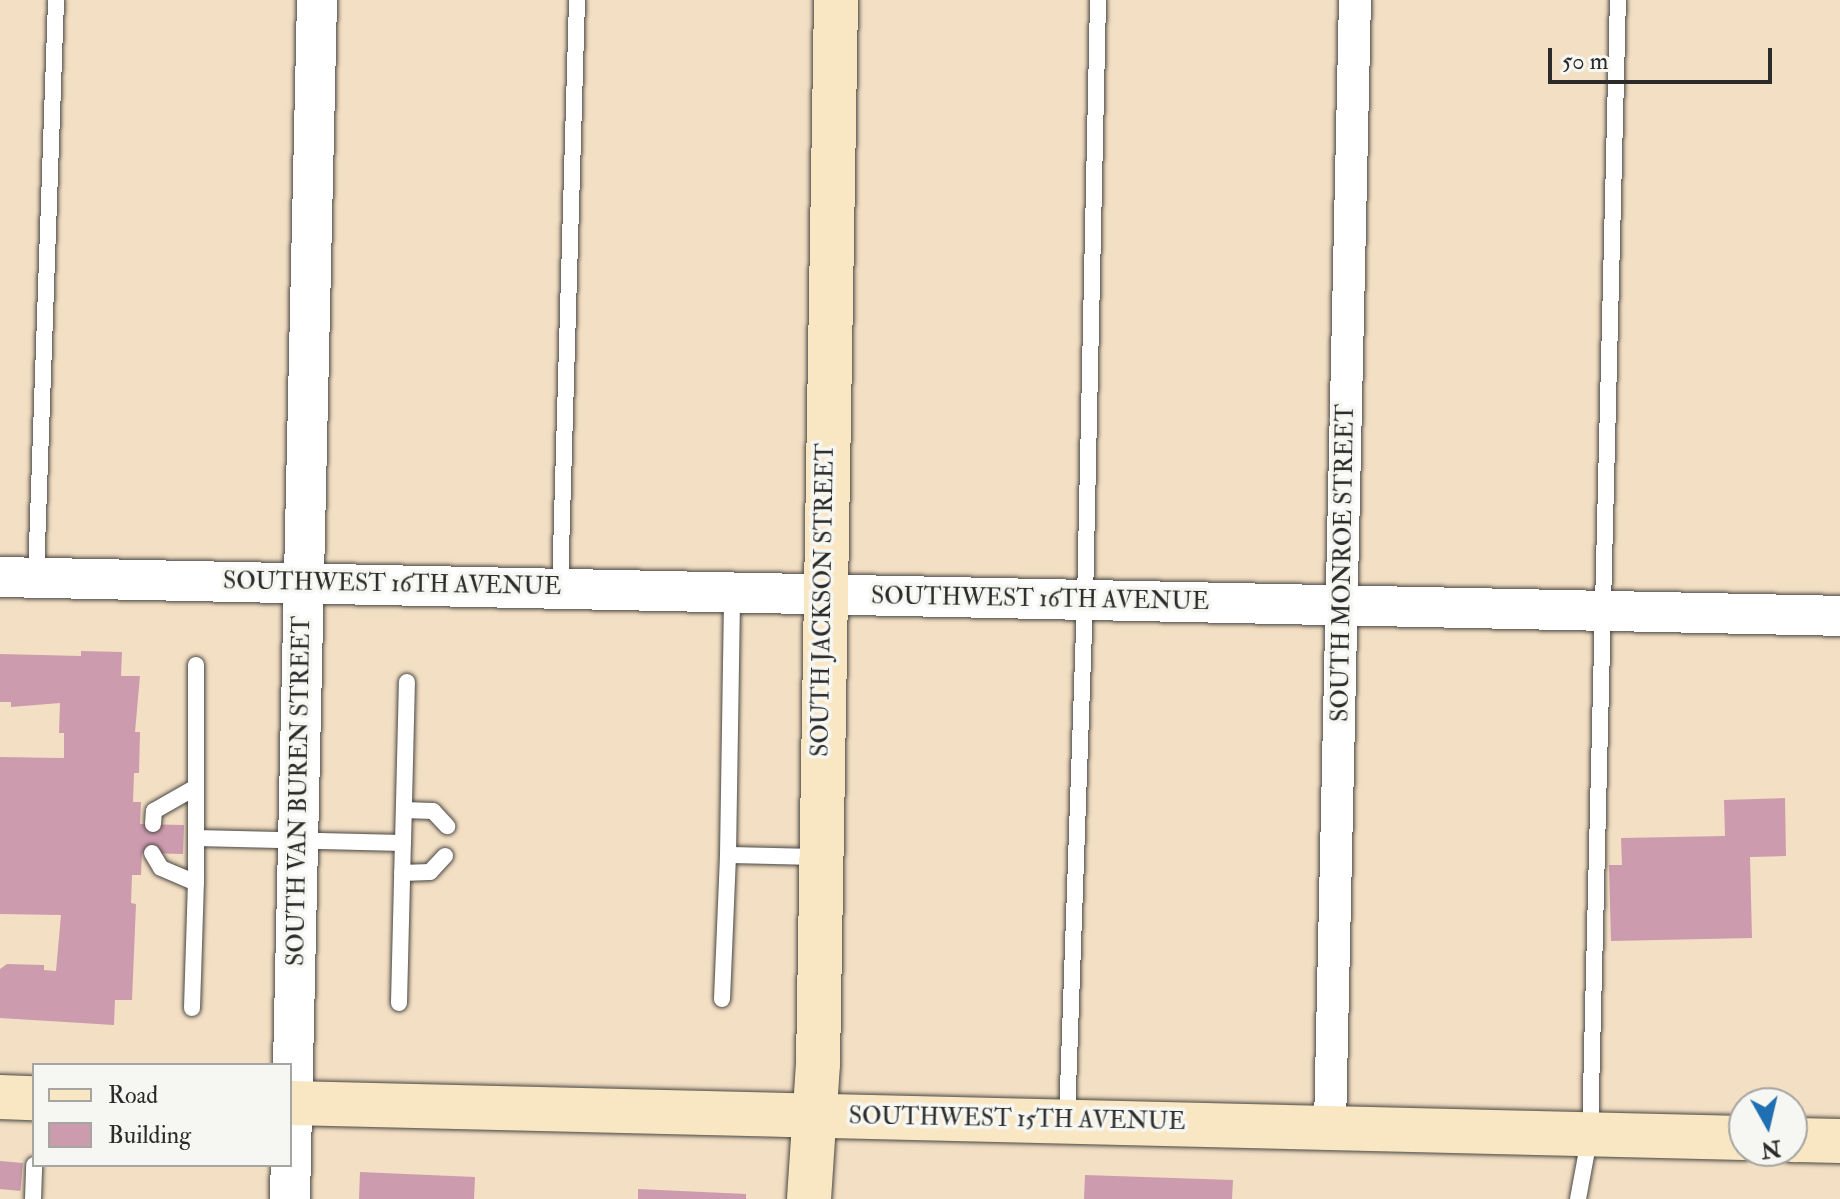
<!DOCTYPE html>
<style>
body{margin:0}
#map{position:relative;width:1840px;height:1199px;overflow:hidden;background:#f3dfc4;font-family:"IM FELL Double Pica",serif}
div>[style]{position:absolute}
.building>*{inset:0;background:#cd9bae;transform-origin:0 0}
.roads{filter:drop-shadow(0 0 2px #494642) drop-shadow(0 0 2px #494642)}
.service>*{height:16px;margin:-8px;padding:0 8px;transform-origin:8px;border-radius:8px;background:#fff}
.minor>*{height:32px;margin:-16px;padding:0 16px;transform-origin:16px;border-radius:16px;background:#fff}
.tertiary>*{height:40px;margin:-20px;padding:0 20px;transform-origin:20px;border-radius:20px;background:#fff}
.secondary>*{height:44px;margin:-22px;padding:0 22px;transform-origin:22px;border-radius:22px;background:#f9e7c3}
span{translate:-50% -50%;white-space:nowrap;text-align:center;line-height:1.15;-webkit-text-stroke:7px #f6f6f2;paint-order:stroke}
.street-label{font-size:24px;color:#2b2b2b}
.legend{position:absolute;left:32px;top:1063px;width:260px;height:104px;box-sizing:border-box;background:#f6f6f2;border:2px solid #a5a5a2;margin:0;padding:10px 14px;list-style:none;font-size:24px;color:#2b2b2b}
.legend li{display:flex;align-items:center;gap:16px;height:40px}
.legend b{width:40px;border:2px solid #a5a5a2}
.north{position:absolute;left:1728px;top:1087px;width:80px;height:80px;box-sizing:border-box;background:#f6f6f2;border:2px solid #a5a5a2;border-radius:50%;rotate:172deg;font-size:22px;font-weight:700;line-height:32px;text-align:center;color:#2b2b2b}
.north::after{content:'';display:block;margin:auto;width:28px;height:36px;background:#1f6fb2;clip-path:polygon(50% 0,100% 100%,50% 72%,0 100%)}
.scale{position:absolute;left:1548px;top:48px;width:224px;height:36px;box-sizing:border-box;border:4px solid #2b2b2b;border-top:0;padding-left:10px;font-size:24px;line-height:28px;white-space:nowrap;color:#2b2b2b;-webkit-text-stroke:6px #f6f6f2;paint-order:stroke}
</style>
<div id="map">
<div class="building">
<div style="clip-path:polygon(81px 651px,122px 652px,121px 676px,140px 676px,135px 732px,140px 732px,139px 773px,134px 773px,133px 802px,141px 802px,140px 824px,184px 825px,183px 854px,142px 853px,141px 875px,132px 875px,131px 903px,136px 904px,132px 1000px,115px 1000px,114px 1025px,0 1018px,0 969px,7px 964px,44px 965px,44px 970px,56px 971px,61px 915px,0 914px,0 757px,64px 758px,64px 733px,59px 733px,60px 703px,11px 707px,11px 702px,0 702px,0 654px,81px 656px)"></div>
<div style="clip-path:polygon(1785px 798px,1786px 856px,1750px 857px,1752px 938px,1611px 941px,1609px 865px,1622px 865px,1621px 838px,1725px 836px,1724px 800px)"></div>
<div style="left:0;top:1161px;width:23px;height:28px;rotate:5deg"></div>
<div style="clip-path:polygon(360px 1172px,475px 1177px,474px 1199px,359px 1199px)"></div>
<div style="clip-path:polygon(1085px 1175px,1233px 1180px,1232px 1199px,1084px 1199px)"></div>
<div style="clip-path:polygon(638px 1189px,746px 1194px,746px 1199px,638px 1199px)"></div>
</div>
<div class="roads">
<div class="service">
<div style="left:36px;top:576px;width:576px;rotate:-88.01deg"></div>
<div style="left:560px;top:587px;width:587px;rotate:-88.34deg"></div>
<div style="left:196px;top:787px;width:122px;rotate:-90deg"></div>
<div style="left:404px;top:810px;width:29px;rotate:2deg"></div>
<div style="left:433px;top:811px;width:21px;rotate:47deg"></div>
<div style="left:153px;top:824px;width:13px;rotate:-86deg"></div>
<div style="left:154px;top:811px;width:48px;rotate:-29.7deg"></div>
<div style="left:196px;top:787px;width:51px;rotate:90deg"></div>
<div style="left:196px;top:838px;width:207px;rotate:1.4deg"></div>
<div style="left:403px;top:843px;width:161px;rotate:-88.6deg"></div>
<div style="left:152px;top:853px;width:17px;rotate:59deg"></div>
<div style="left:161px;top:868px;width:38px;rotate:23deg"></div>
<div style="left:196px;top:883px;width:45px;rotate:-90deg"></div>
<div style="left:728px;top:855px;width:263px;rotate:-89.1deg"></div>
<div style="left:402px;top:873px;width:28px;rotate:-2deg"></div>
<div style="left:430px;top:872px;width:22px;rotate:-47deg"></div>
<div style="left:722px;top:999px;width:144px;rotate:-87.6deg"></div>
<div style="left:728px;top:855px;width:91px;rotate:1.3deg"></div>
<div style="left:399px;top:1003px;width:160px;rotate:-88.6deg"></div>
<div style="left:192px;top:1008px;width:125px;rotate:-88.2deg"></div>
<div style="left:1067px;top:1119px;width:518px;rotate:-88.01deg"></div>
<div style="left:1085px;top:601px;width:601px;rotate:-88.76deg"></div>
<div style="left:33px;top:1199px;width:34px;rotate:-88deg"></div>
<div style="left:1578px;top:1199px;width:66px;rotate:-79.5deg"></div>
<div style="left:1590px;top:1134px;width:1134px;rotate:-88.59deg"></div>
</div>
<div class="minor">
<div style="left:1330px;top:1126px;width:1126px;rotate:-88.73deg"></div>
</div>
<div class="tertiary">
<div style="left:0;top:577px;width:1840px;rotate:1.21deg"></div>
<div style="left:290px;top:1199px;width:1199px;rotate:-88.71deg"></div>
</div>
<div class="secondary">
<div style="left:0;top:1097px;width:34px;rotate:2deg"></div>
<div style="left:290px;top:1103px;width:1454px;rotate:1.38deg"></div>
<div style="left:1792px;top:1140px;width:48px;rotate:1.2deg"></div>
<div style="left:809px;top:1199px;width:135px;rotate:-86.2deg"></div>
<div style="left:818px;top:1064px;width:1064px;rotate:-89.03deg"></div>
</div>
</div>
<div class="street-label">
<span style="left:1343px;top:563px;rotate:-89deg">SOUTH MONROE STREET</span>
<span style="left:392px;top:584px;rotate:1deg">SOUTHWEST 16TH AVENUE</span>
<span style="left:1040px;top:599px;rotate:1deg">SOUTHWEST 16TH AVENUE</span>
<span style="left:823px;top:600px;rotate:-89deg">SOUTH JACKSON STREET</span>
<span style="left:299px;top:791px;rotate:-89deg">SOUTH VAN BUREN STREET</span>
<span style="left:1017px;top:1119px;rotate:1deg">SOUTHWEST 15TH AVENUE</span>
</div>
<ul class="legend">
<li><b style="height:10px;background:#f9e7c3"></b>Road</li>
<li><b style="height:22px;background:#cd9bae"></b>Building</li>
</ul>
<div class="north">N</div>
<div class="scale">50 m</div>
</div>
